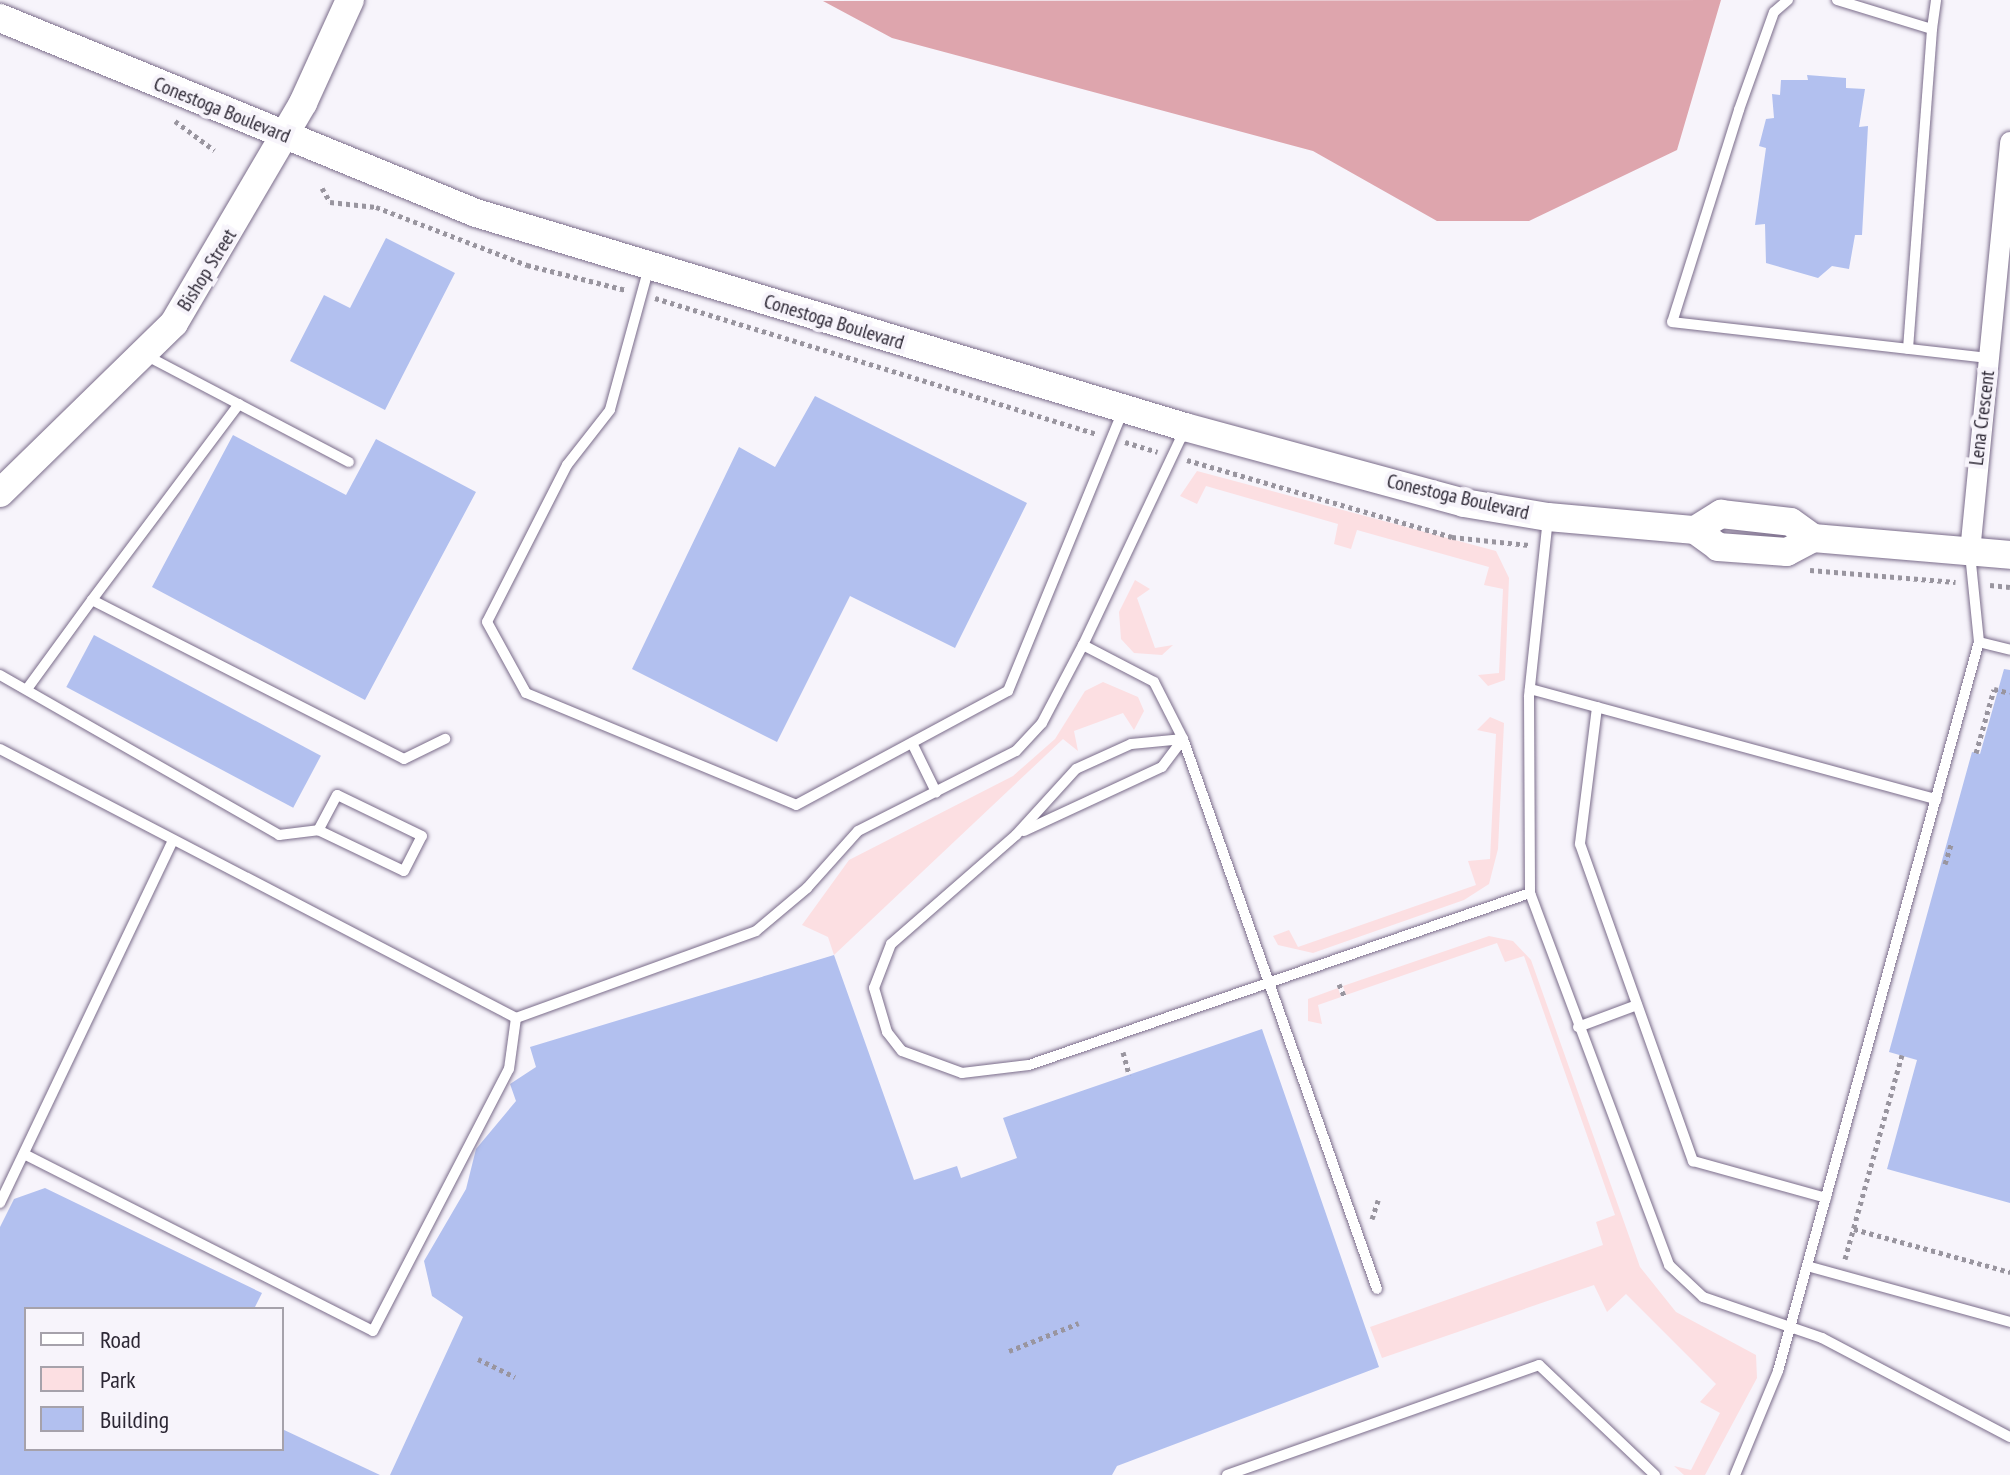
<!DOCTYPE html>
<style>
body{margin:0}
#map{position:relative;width:2010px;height:1475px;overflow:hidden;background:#f7f4fb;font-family:"PT Sans Narrow",sans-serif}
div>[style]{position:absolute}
.green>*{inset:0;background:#fcdfe2}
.forest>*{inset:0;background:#dea5ad}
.building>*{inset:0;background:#b2c0ef;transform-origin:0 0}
.path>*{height:5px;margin-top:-2.5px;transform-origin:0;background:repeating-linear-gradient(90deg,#99959f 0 4px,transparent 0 8px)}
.roads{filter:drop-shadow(0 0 2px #7a6c8a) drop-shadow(0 0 2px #7a6c8a)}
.lane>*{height:10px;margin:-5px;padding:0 5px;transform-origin:5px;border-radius:5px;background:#fff}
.street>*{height:20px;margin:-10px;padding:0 10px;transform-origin:10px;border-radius:10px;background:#fff}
.secondary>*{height:28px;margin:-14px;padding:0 14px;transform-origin:14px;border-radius:14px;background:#fff}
span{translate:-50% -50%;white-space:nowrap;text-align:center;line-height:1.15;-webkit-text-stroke:8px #f7f4fb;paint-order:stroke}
.street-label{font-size:20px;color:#2c2734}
.legend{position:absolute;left:24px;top:1307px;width:260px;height:144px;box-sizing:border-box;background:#f7f4fb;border:2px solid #a6a2ab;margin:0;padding:10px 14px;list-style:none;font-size:24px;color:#2c2734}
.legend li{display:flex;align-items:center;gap:16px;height:40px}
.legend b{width:40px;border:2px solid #a6a2ab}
</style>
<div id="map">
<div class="green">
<div style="clip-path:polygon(1197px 471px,1496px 551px,1509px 578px,1505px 680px,1488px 686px,1478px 675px,1499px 673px,1503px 589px,1484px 585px,1489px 567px,1357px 530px,1351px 549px,1334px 544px,1338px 524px,1206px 486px,1197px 504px,1180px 496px)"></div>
<div style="clip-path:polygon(1135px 580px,1150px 589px,1137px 598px,1155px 648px,1173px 645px,1162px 655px,1134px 653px,1121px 639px,1119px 612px)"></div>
<div style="clip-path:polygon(1103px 682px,1138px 697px,1144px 711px,1134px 730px,1123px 713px,1074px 731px,1078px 751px,1063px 739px,834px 955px,828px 937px,802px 925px,849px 860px,1013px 776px,1055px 739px,1085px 691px)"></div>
<div style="clip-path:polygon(1490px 717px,1504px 723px,1498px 849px,1489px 884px,1464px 900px,1313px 953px,1278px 945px,1273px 936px,1289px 930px,1298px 947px,1476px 885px,1468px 861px,1490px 859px,1496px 734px,1477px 730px)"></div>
<div style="clip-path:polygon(1489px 936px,1513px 941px,1531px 960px,1640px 1267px,1676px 1312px,1756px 1355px,1757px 1378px,1705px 1475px,1684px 1475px,1674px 1466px,1691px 1470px,1720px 1413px,1700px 1402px,1716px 1384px,1626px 1294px,1607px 1312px,1594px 1285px,1382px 1358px,1370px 1327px,1603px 1245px,1596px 1222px,1615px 1215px,1524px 956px,1505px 962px,1497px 943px,1346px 995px,1343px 986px)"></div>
<div style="clip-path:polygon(1338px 988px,1341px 997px,1318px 1005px,1322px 1024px,1308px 1021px,1308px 999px)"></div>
</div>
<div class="forest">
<div style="clip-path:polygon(1721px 0,1677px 150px,1529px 221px,1437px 221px,1313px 151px,892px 38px,823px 1px)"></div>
</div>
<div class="building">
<div style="clip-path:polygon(1807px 75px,1846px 78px,1846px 88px,1865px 89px,1859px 127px,1868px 126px,1862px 235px,1855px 235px,1849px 269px,1832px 266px,1818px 278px,1766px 263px,1765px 224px,1755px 225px,1766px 148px,1759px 146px,1766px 119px,1774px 118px,1772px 94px,1780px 95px,1781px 80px,1808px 80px)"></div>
<div style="clip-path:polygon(386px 238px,455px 273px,385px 410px,290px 361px,324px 295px,350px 308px)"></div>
<div style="clip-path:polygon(815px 396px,1027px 503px,955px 648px,850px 596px,777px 742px,632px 669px,739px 447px,775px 467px)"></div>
<div style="clip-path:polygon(233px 435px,346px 495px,376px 439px,476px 492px,365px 700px,152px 587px)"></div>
<div style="left:94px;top:635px;width:257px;height:59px;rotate:28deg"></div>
<div style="clip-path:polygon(2004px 669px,2010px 670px,2010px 1203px,1887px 1169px,1917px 1060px,1889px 1052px,1972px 752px,1980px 754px)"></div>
<div style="clip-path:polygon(834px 955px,914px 1180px,957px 1166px,961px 1178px,1017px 1158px,1003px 1118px,1262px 1029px,1379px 1367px,1117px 1466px,1112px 1475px,390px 1475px,463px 1317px,432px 1296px,424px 1261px,466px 1189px,476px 1149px,516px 1101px,510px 1084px,536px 1067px,530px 1047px)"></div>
<div style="clip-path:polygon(45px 1188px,262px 1293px,254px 1309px,26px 1309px,26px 1449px,282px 1449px,282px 1429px,380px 1475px,0 1475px,0 1227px,14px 1199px)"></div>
</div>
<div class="path">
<div style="left:175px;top:121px;width:49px;rotate:36.6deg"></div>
<div style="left:322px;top:188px;width:16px;rotate:60deg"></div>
<div style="left:330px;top:202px;width:46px;rotate:6.2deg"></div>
<div style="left:376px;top:207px;width:162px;rotate:21deg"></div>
<div style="left:527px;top:265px;width:102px;rotate:14.2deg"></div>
<div style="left:655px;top:298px;width:462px;rotate:17.1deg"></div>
<div style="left:1125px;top:442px;width:34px;rotate:17deg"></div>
<div style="left:1187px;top:460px;width:276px;rotate:16.2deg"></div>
<div style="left:1452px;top:537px;width:78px;rotate:5.9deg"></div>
<div style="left:1810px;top:570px;width:146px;rotate:4.7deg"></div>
<div style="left:1990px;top:585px;width:20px;rotate:6deg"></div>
<div style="left:1976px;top:753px;width:66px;rotate:-74.3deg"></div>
<div style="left:1994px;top:689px;width:16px;rotate:14deg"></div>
<div style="left:1945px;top:864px;width:21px;rotate:-73deg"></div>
<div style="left:1339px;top:984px;width:13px;rotate:67deg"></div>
<div style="left:1123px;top:1052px;width:24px;rotate:75deg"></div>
<div style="left:1372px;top:1219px;width:20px;rotate:-72deg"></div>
<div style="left:1854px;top:1229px;width:162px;rotate:15.4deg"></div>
<div style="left:1845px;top:1259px;width:212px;rotate:-74.4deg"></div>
<div style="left:1009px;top:1351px;width:75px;rotate:-21.8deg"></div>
<div style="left:478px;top:1359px;width:41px;rotate:25.9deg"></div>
</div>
<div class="roads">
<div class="lane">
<div style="left:1788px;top:0;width:18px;rotate:139deg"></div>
<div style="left:1774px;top:12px;width:104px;rotate:109.7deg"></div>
<div style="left:1739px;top:110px;width:222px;rotate:107.5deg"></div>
<div style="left:1672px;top:322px;width:320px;rotate:6.5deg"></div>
<div style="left:1837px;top:0;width:99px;rotate:17deg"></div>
<div style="left:1932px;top:29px;width:29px;rotate:-82deg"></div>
<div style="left:649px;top:267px;width:148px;rotate:105.3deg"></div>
<div style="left:610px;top:410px;width:70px;rotate:128deg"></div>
<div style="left:567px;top:465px;width:176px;rotate:117deg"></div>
<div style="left:487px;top:622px;width:81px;rotate:61.2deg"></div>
<div style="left:526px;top:693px;width:292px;rotate:22.5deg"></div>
<div style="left:796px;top:805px;width:241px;rotate:-28.3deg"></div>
<div style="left:1008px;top:691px;width:303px;rotate:-67.7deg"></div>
<div style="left:1908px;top:349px;width:321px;rotate:-85.7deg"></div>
<div style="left:147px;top:356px;width:228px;rotate:27.7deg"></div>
<div style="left:239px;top:404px;width:245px;rotate:126.9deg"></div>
<div style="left:92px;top:600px;width:350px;rotate:27deg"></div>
<div style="left:404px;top:759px;width:46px;rotate:-26deg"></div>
<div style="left:1548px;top:518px;width:180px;rotate:96.1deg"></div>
<div style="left:1529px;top:697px;width:196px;rotate:89.7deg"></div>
<div style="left:1530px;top:893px;width:397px;rotate:69.5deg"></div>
<div style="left:1669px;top:1265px;width:47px;rotate:43.3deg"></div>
<div style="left:1703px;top:1297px;width:126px;rotate:19deg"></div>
<div style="left:1822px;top:1338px;width:212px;rotate:27.8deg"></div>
<div style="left:1979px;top:642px;width:32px;rotate:14deg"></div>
<div style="left:1083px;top:645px;width:80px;rotate:27.5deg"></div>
<div style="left:1154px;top:682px;width:64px;rotate:63deg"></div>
<div style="left:1183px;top:739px;width:583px;rotate:70.57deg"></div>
<div style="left:0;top:675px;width:322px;rotate:29.8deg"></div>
<div style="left:279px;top:835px;width:39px;rotate:-7deg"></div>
<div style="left:318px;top:830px;width:95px;rotate:25.5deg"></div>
<div style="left:404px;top:871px;width:39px;rotate:-63deg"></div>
<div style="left:422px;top:836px;width:94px;rotate:-154.2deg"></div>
<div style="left:337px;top:795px;width:40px;rotate:118deg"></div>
<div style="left:27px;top:689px;width:110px;rotate:-53.9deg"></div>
<div style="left:1530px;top:689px;width:421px;rotate:15.2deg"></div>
<div style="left:1597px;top:707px;width:138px;rotate:97.1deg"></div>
<div style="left:1580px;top:844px;width:337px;rotate:70.4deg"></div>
<div style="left:1693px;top:1161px;width:138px;rotate:15.5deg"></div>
<div style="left:1183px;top:739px;width:52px;rotate:174.5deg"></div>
<div style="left:1131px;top:744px;width:60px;rotate:155.6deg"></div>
<div style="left:1076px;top:769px;width:89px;rotate:132.3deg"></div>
<div style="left:1016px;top:835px;width:166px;rotate:138.9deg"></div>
<div style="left:891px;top:944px;width:47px;rotate:111.1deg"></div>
<div style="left:874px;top:988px;width:46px;rotate:73.5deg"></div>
<div style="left:887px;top:1032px;width:24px;rotate:52deg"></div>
<div style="left:902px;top:1051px;width:64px;rotate:20.1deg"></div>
<div style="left:962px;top:1073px;width:67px;rotate:-6.8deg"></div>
<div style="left:1029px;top:1065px;width:530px;rotate:-18.95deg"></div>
<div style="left:912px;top:743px;width:55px;rotate:63.9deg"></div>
<div style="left:0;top:749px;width:582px;rotate:27.53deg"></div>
<div style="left:516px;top:1018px;width:255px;rotate:-19.9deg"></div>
<div style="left:756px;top:931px;width:67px;rotate:-40.1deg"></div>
<div style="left:807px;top:888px;width:76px;rotate:-48.2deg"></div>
<div style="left:858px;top:831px;width:177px;rotate:-26.9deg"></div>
<div style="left:1016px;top:751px;width:38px;rotate:-47deg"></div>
<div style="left:1042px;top:723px;width:88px;rotate:-62.3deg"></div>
<div style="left:1083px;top:645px;width:239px;rotate:-64.7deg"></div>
<div style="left:1024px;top:831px;width:152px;rotate:-24.9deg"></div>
<div style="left:1162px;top:767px;width:35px;rotate:-53deg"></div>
<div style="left:1578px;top:1027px;width:63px;rotate:-20.4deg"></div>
<div style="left:24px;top:1154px;width:391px;rotate:26.9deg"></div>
<div style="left:373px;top:1331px;width:295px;rotate:-62.6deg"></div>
<div style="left:509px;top:1069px;width:51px;rotate:-82.2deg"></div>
<div style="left:0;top:1203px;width:402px;rotate:-64.5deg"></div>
<div style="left:1807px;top:1266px;width:211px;rotate:15.4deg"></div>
<div style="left:1227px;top:1475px;width:331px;rotate:-19.4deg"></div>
<div style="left:1539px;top:1365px;width:160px;rotate:43.5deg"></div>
<div style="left:1735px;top:1475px;width:113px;rotate:-67.5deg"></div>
<div style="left:1778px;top:1371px;width:756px;rotate:-74.59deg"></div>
<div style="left:1979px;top:642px;width:88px;rotate:-95.8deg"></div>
</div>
<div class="street">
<div style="left:1970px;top:552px;width:412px;rotate:-84.4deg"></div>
</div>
<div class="secondary">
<div style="left:0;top:18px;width:514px;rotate:22.28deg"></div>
<div style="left:476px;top:213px;width:741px;rotate:16.8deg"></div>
<div style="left:1185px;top:427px;width:289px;rotate:15.2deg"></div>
<div style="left:1464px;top:503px;width:85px;rotate:9.5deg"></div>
<div style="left:1548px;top:517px;width:148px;rotate:5.1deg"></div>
<div style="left:1695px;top:530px;width:29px;rotate:36deg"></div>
<div style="left:1718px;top:547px;width:69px;rotate:4.1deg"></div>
<div style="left:1787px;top:552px;width:30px;rotate:-28deg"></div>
<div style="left:0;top:493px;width:243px;rotate:-44.3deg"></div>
<div style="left:174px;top:323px;width:255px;rotate:-59.6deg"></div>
<div style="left:303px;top:103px;width:113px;rotate:-65.5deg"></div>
<div style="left:1695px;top:530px;width:31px;rotate:-32deg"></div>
<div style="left:1721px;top:514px;width:70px;rotate:6.5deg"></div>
<div style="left:1791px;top:522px;width:27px;rotate:36deg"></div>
<div style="left:1813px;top:538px;width:198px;rotate:4.9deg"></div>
</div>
</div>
<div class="street-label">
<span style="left:222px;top:110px;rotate:22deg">Conestoga Boulevard</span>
<span style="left:207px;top:270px;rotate:-58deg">Bishop Street</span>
<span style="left:834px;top:322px;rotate:17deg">Conestoga Boulevard</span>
<span style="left:1982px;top:418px;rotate:-83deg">Lena Crescent</span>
<span style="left:1458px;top:497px;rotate:13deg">Conestoga Boulevard</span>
</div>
<ul class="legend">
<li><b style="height:10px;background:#fff"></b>Road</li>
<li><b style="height:22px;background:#fcdfe2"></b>Park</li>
<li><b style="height:22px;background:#b2c0ef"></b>Building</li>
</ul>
</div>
